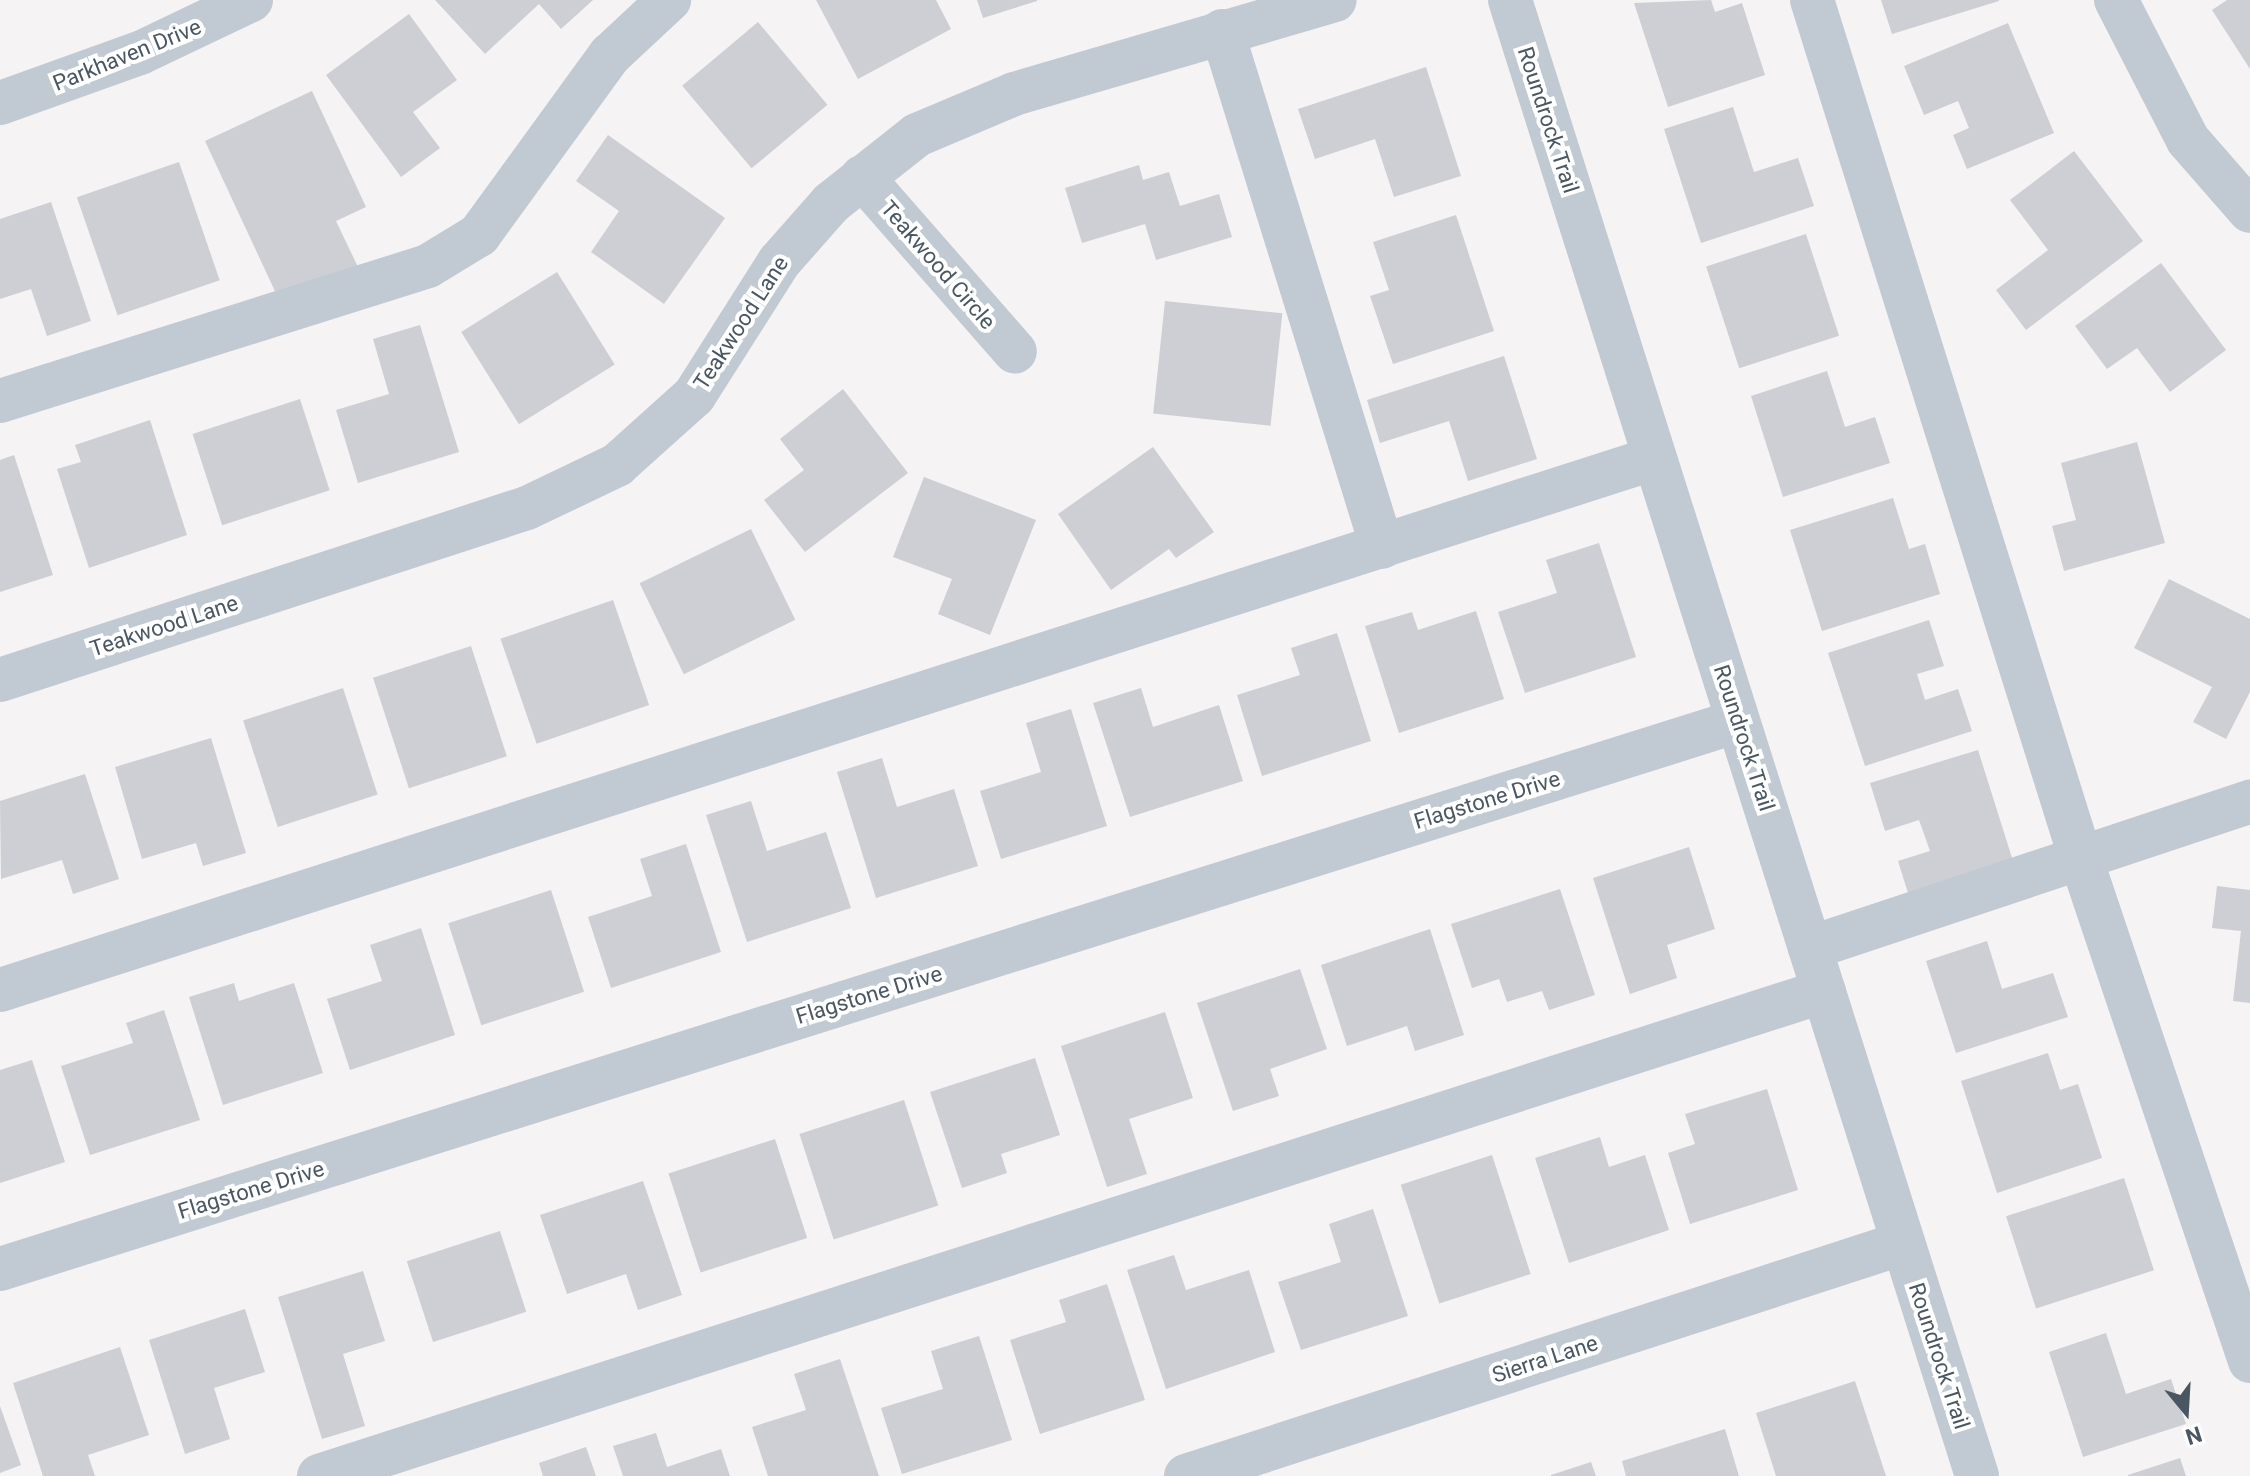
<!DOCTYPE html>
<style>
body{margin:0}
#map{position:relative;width:2250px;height:1476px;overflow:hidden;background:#f5f3f3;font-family:Roboto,sans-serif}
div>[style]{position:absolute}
.building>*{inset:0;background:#cdcfd5;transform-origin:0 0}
.minor>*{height:44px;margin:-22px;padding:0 22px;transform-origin:22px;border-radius:22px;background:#c1cad2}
span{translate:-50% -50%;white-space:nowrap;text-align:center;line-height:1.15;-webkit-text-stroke:8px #fff;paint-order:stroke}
.street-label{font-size:22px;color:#4a5661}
.north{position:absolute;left:2146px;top:1372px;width:80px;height:80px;-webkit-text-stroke:6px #fff;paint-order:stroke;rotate:162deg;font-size:22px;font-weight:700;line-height:32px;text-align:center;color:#4a5661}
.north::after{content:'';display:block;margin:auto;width:28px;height:36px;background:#4a5661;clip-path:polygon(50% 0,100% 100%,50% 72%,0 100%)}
</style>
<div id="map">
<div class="building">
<div style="clip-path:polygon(435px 0,593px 0,561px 29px,539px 4px,485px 54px)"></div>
<div style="clip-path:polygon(816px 0,936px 0,951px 29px,858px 79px)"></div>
<div style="clip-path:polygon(977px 0,1037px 0,1037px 1px,983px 18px)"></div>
<div style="clip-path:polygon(1711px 0,1715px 12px,1742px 3px,1765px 75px,1668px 107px,1634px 3px)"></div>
<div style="clip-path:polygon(1881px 0,1999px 0,1999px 1px,1892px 34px)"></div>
<div style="clip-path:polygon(2227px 0,2250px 0,2250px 69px,2212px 10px)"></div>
<div style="clip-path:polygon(409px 14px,457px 80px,413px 112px,440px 148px,401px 177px,326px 75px)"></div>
<div style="left:758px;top:22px;width:108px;height:99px;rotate:50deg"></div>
<div style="clip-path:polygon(2008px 23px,2054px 133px,1967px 169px,1953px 135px,1969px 128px,1958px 101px,1924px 115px,1904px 66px)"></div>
<div style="clip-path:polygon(1426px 67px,1461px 176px,1394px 197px,1375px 139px,1315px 159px,1298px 109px)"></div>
<div style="clip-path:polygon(312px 91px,366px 207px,336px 221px,358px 267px,280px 302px,205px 141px)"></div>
<div style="clip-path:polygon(1733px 107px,1754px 172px,1798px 158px,1814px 206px,1701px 243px,1664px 129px)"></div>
<div style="clip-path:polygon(608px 135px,725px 218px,664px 304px,591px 252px,619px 211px,576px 181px)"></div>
<div style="clip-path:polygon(2074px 151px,2143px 241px,2026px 330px,1996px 290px,2048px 250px,2010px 200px)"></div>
<div style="left:179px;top:162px;width:125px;height:108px;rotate:71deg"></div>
<div style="clip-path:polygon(1139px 165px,1143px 180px,1169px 172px,1180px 206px,1219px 194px,1232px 237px,1156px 260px,1145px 224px,1082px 243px,1065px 188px)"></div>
<div style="clip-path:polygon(51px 202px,91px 321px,47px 336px,31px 289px,0 299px,0 219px)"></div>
<div style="clip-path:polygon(1456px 215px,1494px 331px,1393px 364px,1370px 296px,1389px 290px,1373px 242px)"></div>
<div style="left:1806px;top:234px;width:107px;height:105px;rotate:72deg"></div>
<div style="clip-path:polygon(2161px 263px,2226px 350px,2170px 392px,2137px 348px,2107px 369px,2075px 326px)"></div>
<div style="left:557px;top:272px;width:109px;height:113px;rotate:58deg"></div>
<div style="left:1165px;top:301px;width:118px;height:113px;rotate:6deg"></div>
<div style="clip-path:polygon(420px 325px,459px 452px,358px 483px,336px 410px,389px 394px,373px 339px)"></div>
<div style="clip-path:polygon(1504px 356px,1537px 459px,1468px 481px,1449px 421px,1380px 443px,1367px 400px)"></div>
<div style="clip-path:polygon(1827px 371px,1845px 427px,1875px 417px,1890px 463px,1783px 497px,1751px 396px)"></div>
<div style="clip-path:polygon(843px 389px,908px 473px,805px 552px,764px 500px,804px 470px,780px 439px)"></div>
<div style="left:300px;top:399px;width:96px;height:113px;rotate:72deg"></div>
<div style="clip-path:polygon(150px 420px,187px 535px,89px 568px,57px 469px,81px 462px,75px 445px)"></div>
<div style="clip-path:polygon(2137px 442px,2165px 543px,2064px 571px,2052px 526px,2076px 520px,2061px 463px)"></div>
<div style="clip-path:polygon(1153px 447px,1214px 532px,1176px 558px,1169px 549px,1111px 590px,1058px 514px)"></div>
<div style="clip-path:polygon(14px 455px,53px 575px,0 592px,0 460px)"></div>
<div style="clip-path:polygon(924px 477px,1036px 520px,990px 635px,938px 614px,952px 579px,893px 557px)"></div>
<div style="clip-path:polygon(1893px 498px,1909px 549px,1925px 544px,1940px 594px,1822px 631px,1790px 530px)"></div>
<div style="left:751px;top:529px;width:101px;height:124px;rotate:64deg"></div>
<div style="clip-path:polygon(1599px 543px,1636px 657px,1525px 693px,1498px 612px,1557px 593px,1546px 560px)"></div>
<div style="clip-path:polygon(2169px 579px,2250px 619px,2250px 692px,2226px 739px,2193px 722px,2212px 687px,2134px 648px)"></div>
<div style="left:613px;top:600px;width:111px;height:119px;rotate:71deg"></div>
<div style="clip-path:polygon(1476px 611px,1504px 699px,1399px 733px,1365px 626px,1412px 612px,1418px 630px)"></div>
<div style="clip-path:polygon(1929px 620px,1944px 666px,1917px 674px,1925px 700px,1958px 689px,1972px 731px,1865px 766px,1828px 653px)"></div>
<div style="clip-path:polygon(1337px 633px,1371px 741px,1262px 776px,1237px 695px,1300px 675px,1291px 648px)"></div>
<div style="left:471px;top:646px;width:116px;height:103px;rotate:72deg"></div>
<div style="left:343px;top:688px;width:112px;height:105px;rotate:72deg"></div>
<div style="clip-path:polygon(1141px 688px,1153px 727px,1219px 705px,1243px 781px,1130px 817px,1093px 703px)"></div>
<div style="clip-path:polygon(1071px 709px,1107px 826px,1001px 859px,980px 791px,1041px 772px,1026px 723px)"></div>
<div style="clip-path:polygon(211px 738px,246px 853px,203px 866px,196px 843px,142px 859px,115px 767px)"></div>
<div style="clip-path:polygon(1978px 750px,2013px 861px,1908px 893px,1898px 861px,1930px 851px,1919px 820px,1885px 831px,1870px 783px)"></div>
<div style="clip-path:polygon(882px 758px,897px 807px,954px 789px,978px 866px,876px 898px,837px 772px)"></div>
<div style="clip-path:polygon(85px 774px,119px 879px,73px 894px,62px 860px,1px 879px,0 801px)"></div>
<div style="clip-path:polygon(751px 801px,767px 851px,826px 832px,851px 908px,747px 942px,706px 815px)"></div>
<div style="clip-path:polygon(686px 844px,721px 952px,611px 988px,588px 917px,652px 896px,640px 859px)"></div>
<div style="clip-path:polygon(1689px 847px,1715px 929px,1667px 945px,1677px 978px,1630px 994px,1593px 878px)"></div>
<div style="clip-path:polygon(2217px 886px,2250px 890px,2250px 1003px,2233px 1001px,2241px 931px,2212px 928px)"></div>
<div style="clip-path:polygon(1560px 889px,1595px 995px,1549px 1010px,1542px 991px,1507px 1002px,1499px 979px,1472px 988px,1451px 924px)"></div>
<div style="left:551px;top:890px;width:107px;height:108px;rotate:72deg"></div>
<div style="clip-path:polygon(421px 928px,455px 1035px,350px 1070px,327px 999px,382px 981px,370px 945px)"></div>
<div style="clip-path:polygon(1430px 929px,1464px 1035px,1415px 1051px,1407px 1026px,1347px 1046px,1321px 965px)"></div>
<div style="clip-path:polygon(1987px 941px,2002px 989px,2053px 973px,2068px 1017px,1956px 1053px,1926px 961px)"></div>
<div style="clip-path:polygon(1300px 969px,1327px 1049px,1270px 1069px,1279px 1096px,1233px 1111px,1197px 1003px)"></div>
<div style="clip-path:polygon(234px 983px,239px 1001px,294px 983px,323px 1073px,223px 1105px,189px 997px)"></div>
<div style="clip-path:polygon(164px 1010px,200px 1120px,90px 1155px,61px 1066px,133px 1043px,126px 1023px)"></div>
<div style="clip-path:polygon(1165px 1012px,1193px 1098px,1129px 1119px,1147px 1174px,1107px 1187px,1061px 1046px)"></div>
<div style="clip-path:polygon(2048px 1053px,2060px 1090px,2078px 1084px,2102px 1158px,1997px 1193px,1961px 1081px)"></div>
<div style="clip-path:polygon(1035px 1058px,1060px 1135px,1001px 1154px,1007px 1173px,962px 1188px,930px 1092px)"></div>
<div style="clip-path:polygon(32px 1060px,65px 1162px,0 1183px,0 1070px)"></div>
<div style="clip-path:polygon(1767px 1089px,1798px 1190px,1690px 1224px,1668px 1153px,1695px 1144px,1685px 1114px)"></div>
<div style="left:904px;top:1100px;width:111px;height:110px;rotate:72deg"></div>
<div style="clip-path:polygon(1600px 1137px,1609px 1167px,1645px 1155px,1669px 1230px,1569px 1263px,1535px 1158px)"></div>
<div style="left:775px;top:1139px;width:104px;height:112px;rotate:72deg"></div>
<div style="left:1492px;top:1155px;width:125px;height:96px;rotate:72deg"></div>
<div style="left:2124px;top:1178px;width:97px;height:124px;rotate:72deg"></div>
<div style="clip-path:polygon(643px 1181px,682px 1295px,638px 1310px,626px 1274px,567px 1294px,540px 1215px)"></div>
<div style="clip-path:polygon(1373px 1209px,1408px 1316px,1301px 1350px,1278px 1282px,1341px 1262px,1329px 1224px)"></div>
<div style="left:500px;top:1231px;width:85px;height:98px;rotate:72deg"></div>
<div style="clip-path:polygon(1174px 1255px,1186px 1290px,1249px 1270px,1275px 1352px,1166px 1389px,1127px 1270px)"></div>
<div style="clip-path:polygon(363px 1271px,385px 1341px,343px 1354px,365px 1426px,322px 1439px,278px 1297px)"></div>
<div style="clip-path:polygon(1107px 1284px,1145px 1400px,1040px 1434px,1010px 1340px,1066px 1322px,1059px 1300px)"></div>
<div style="clip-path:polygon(245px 1309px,265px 1372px,214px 1388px,230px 1439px,185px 1454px,149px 1340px)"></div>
<div style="clip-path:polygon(2106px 1333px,2126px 1394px,2171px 1379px,2186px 1424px,2083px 1457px,2049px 1352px)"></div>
<div style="clip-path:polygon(979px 1336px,1012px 1440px,902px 1474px,881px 1408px,943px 1389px,931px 1351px)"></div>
<div style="clip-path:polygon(120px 1347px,149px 1435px,88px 1455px,95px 1476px,43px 1476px,13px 1383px)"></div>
<div style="clip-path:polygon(840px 1359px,879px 1476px,768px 1476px,752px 1427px,806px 1410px,794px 1374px)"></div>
<div style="clip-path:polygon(1855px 1381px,1886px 1476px,1776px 1476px,1756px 1413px)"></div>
<div style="clip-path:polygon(0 1406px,21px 1465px,0 1473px)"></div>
<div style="clip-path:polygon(1725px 1429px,1739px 1476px,1626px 1476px,1622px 1461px)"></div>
<div style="clip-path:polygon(656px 1433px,667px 1467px,721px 1449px,730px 1476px,623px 1476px,613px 1446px)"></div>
<div style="clip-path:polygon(586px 1447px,596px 1476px,543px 1476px,539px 1463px)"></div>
<div style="clip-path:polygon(2180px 1458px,2186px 1476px,2128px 1476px,2128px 1475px)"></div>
<div style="clip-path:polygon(1591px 1462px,1596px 1476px,1551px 1476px,1551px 1475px)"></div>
</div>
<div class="minor">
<div style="left:1510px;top:0;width:1548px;rotate:72.44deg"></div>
<div style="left:1812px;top:0;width:894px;rotate:72.62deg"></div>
<div style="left:2079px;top:853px;width:536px;rotate:71.4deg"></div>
<div style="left:2116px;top:0;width:157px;rotate:62.8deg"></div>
<div style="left:2188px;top:140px;width:94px;rotate:48.9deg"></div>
<div style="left:1222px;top:31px;width:540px;rotate:72.77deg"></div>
<div style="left:0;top:103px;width:149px;rotate:-19.7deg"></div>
<div style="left:140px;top:53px;width:123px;rotate:-25.5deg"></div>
<div style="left:862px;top:177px;width:232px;rotate:48.8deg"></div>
<div style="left:0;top:401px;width:449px;rotate:-17.5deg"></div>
<div style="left:428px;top:266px;width:60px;rotate:-31.3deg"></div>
<div style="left:479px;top:235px;width:223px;rotate:-54deg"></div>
<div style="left:610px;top:55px;width:81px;rotate:-43deg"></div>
<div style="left:0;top:680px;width:554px;rotate:-18.08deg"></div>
<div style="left:527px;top:508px;width:100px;rotate:-25.5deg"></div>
<div style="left:617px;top:465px;width:103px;rotate:-41.9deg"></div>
<div style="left:694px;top:396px;width:159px;rotate:-57.6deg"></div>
<div style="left:779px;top:262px;width:79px;rotate:-48.6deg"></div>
<div style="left:831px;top:203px;width:110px;rotate:-38.3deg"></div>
<div style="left:917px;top:135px;width:105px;rotate:-22.9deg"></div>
<div style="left:1014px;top:94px;width:334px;rotate:-16.3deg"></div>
<div style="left:1810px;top:948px;width:464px;rotate:-18.4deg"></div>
<div style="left:0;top:990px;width:1738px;rotate:-17.82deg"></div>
<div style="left:0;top:1269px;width:1822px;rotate:-17.5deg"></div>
<div style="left:319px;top:1476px;width:1581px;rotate:-17.86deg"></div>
<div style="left:1186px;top:1476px;width:754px;rotate:-18deg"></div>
</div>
<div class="street-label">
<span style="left:127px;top:55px;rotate:-22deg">Parkhaven Drive</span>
<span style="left:1548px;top:120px;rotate:72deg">Roundrock Trail</span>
<span style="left:938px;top:265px;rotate:49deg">Teakwood Circle</span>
<span style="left:741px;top:323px;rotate:-57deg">Teakwood Lane</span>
<span style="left:164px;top:626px;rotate:-18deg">Teakwood Lane</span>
<span style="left:1744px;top:738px;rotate:72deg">Roundrock Trail</span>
<span style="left:1487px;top:800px;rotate:-17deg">Flagstone Drive</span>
<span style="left:869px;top:995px;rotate:-17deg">Flagstone Drive</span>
<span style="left:251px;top:1190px;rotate:-17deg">Flagstone Drive</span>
<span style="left:1939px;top:1356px;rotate:72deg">Roundrock Trail</span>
<span style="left:1545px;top:1359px;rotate:-18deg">Sierra Lane</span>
</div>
<div class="north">N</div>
</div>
